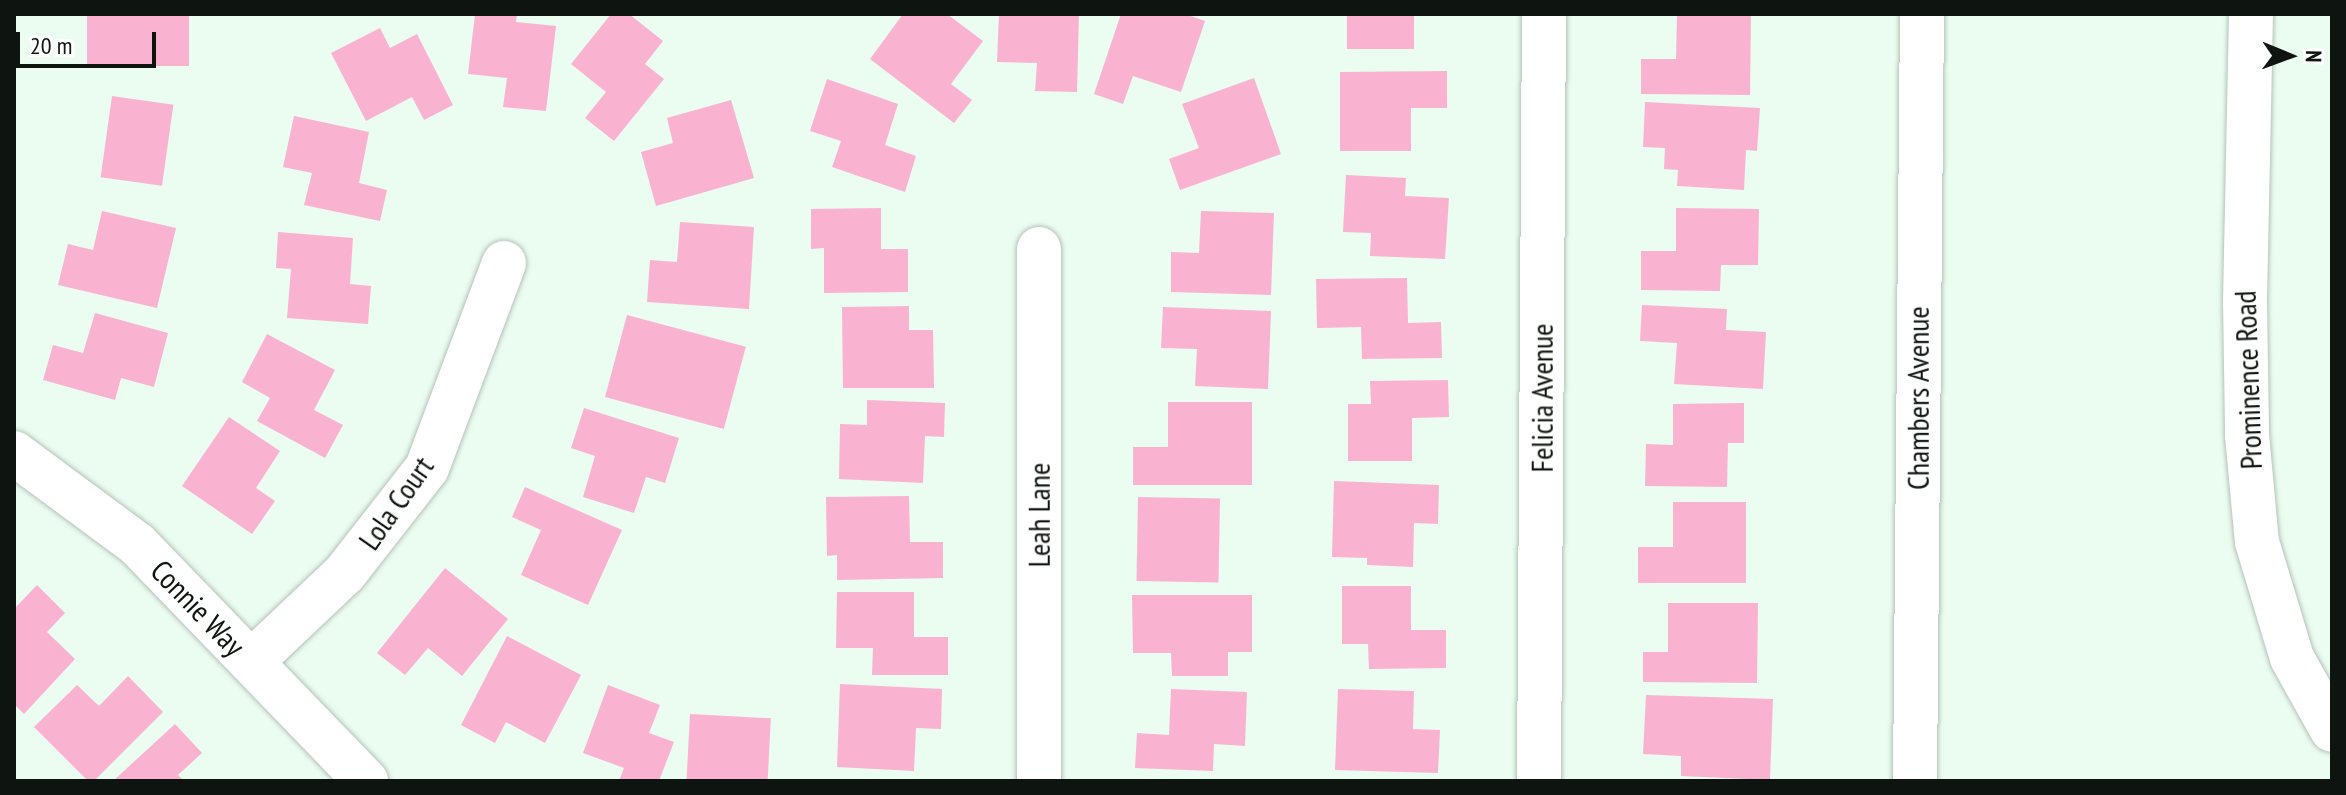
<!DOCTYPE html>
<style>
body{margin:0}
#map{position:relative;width:2346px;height:795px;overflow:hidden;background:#ebfcf0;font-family:"PT Sans Narrow",sans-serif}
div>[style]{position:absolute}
.building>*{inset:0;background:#f9b3d0;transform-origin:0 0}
.roads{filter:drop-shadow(0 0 2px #b3c3b8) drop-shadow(0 0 2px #b3c3b8)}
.minor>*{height:44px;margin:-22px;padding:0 22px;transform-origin:22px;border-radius:22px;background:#fff}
span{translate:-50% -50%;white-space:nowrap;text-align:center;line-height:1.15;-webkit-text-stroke:6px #fff;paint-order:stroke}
.street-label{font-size:30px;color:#0e140f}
.frame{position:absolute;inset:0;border:16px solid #0e140f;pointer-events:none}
.north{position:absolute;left:2250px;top:16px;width:80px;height:80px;-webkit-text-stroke:6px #fff;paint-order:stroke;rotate:91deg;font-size:22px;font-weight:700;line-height:32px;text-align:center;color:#0e140f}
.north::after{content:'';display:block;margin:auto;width:28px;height:36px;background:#0e140f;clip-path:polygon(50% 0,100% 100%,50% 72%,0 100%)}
.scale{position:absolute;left:16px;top:32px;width:140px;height:36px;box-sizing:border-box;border:4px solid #0e140f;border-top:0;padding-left:10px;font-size:24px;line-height:28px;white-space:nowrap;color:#0e140f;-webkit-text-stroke:6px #fff;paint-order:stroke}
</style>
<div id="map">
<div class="building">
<div style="left:87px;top:14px;width:102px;height:52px"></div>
<div style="clip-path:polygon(475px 14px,517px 14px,516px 22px,556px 26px,546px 111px,503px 107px,507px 78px,468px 74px)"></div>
<div style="clip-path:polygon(611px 14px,629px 14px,663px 41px,645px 64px,664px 79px,614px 141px,585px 118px,606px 92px,571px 64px)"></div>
<div style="clip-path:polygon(903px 14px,947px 14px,983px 41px,951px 84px,972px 100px,954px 123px,870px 59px)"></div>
<div style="clip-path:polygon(999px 14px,1079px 14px,1077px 92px,1035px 91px,1037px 63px,997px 62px)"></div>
<div style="clip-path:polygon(1121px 14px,1185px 14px,1205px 21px,1181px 92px,1133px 76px,1123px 104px,1094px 94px)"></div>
<div style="left:1347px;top:14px;width:67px;height:35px"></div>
<div style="clip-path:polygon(1677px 14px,1751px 15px,1750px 95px,1641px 94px,1641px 59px,1676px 59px)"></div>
<div style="clip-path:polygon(380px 28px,390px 48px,417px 34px,453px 105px,424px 120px,412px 97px,366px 121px,331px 53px)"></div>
<div style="clip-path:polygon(1447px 71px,1447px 108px,1411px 108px,1411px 151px,1340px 151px,1340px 72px)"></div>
<div style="clip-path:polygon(1254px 78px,1281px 154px,1180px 190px,1169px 159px,1199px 148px,1182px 104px)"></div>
<div style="clip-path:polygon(827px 79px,898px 104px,885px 145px,916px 156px,905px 192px,832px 167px,841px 141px,810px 131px)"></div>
<div style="left:112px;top:96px;width:62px;height:82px;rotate:8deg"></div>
<div style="clip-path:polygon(731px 100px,754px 178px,656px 206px,641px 152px,673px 143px,667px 118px)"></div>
<div style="clip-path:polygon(1645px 102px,1760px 108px,1757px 151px,1746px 150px,1744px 190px,1677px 186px,1678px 170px,1664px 169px,1665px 148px,1643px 147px)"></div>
<div style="clip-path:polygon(294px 116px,369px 132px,359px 183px,387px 190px,380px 221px,304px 205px,312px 173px,283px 167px)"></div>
<div style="clip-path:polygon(1346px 175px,1406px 178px,1405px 196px,1449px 198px,1445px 259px,1370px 256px,1371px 233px,1343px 232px)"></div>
<div style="clip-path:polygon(881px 208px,881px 249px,908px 249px,908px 292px,824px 293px,824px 248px,811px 249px,811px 209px)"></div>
<div style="clip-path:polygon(1676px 208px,1759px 209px,1758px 265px,1721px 265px,1720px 291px,1641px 290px,1641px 251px,1676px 251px)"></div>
<div style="clip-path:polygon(102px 211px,176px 228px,157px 308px,58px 285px,68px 244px,93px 250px)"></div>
<div style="clip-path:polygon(1201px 211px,1274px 213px,1271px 295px,1171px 292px,1171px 252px,1199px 253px)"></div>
<div style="clip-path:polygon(680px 222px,754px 227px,749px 309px,647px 302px,650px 260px,677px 262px)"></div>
<div style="clip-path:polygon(278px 232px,353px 238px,350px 284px,371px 286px,368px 324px,287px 318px,291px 269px,276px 268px)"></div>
<div style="clip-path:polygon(1407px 278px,1408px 323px,1441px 322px,1442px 358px,1362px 359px,1361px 327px,1317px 328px,1316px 279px)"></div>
<div style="clip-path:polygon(1642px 305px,1727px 309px,1726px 330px,1766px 332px,1763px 389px,1674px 384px,1677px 343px,1640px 341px)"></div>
<div style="clip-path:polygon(909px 306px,909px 330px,933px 330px,934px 388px,843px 388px,842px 307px)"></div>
<div style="clip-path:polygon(1163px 307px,1271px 311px,1268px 389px,1195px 386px,1197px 349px,1161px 348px)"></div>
<div style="clip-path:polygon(95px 313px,168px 333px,154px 387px,121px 378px,115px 400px,43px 380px,53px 345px,83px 353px)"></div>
<div style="left:627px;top:315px;width:123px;height:85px;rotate:15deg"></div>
<div style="clip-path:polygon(267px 334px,335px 370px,314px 410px,343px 425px,325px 458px,257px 421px,270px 398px,242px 382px)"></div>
<div style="clip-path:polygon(1448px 380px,1449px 417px,1412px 418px,1412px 461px,1348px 461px,1348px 404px,1371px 404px,1370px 381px)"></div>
<div style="clip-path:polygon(867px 400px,945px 403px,944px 437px,925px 436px,923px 483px,839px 479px,840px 424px,867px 425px)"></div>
<div style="clip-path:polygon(1168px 402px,1252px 402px,1252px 485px,1133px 485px,1133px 447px,1168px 447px)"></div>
<div style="clip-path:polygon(1744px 403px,1744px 443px,1728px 443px,1727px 487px,1645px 486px,1646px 444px,1673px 445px,1673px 404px)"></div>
<div style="clip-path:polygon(584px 408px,679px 438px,665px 483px,646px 477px,634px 513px,583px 497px,595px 456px,571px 448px)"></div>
<div style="clip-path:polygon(229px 417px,280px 451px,256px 488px,275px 501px,252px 534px,182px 486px)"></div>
<div style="clip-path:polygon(1334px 481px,1439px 485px,1438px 524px,1414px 523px,1413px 567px,1367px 565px,1367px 558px,1332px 557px)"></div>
<div style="clip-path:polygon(525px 487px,622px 530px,588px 605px,521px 575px,541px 530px,512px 517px)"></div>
<div style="clip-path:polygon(909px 496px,910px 542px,943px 542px,943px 578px,837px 580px,837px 555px,827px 556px,826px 497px)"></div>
<div style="left:1138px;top:497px;width:82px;height:84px;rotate:1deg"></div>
<div style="clip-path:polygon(1673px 502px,1746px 502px,1746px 583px,1638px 583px,1638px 547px,1673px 547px)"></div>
<div style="clip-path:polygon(445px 568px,508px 619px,462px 676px,428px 648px,405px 675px,377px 653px)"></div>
<div style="clip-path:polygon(37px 585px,65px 613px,47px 632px,75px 659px,24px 714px,14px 704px,14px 609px)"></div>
<div style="clip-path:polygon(1342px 586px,1411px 586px,1411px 630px,1446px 630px,1446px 668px,1369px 669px,1368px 644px,1342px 644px)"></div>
<div style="clip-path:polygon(837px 592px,914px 592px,914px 637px,948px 637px,948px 675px,872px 675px,873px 648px,836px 648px)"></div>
<div style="clip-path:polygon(1132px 595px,1252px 595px,1252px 652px,1228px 652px,1228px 676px,1172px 676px,1171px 653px,1133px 653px)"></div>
<div style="clip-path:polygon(1668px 603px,1758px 603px,1757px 683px,1643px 682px,1643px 652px,1668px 652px)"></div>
<div style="clip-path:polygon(507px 636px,581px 675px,545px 743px,506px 722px,495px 743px,461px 725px)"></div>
<div style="clip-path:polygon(128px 676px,163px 712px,94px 781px,88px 781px,34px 727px,77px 685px,99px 706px)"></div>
<div style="clip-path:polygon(840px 684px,942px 689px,941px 729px,916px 728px,914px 771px,837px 767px)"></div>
<div style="clip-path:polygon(608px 685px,660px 705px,649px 733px,674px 742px,659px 781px,619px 781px,624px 768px,583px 753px)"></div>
<div style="clip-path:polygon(1171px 689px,1247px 692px,1245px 746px,1214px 744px,1213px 771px,1135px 768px,1137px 733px,1169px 735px)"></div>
<div style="clip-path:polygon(1338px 689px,1414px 691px,1413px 729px,1440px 730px,1438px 773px,1335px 770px)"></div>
<div style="clip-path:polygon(1646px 695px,1773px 699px,1770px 780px,1681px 776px,1681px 756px,1643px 754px)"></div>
<div style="left:690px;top:714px;width:81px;height:67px;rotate:3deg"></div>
<div style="clip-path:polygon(175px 724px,202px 753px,178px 775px,184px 781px,113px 781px)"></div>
</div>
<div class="roads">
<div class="minor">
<div style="left:2251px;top:14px;width:287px;rotate:91.2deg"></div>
<div style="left:2245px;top:301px;width:134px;rotate:89.1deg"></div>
<div style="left:2247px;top:435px;width:107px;rotate:84.7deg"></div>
<div style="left:2257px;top:542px;width:121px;rotate:73.2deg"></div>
<div style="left:2292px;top:658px;width:82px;rotate:60.9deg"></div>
<div style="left:1039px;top:249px;width:532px;rotate:90deg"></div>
<div style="left:14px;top:453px;width:153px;rotate:36.5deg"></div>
<div style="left:137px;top:544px;width:330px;rotate:46deg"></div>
<div style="left:251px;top:662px;width:129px;rotate:-43.4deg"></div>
<div style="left:345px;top:573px;width:133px;rotate:-52deg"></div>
<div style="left:427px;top:468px;width:219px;rotate:-69.4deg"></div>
<div style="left:1539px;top:781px;width:767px;rotate:-89.63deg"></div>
<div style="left:1915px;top:781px;width:767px;rotate:-89.48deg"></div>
</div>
</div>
<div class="street-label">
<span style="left:2248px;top:380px;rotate:-92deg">Prominence Road</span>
<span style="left:1542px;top:398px;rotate:-90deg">Felicia Avenue</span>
<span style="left:1918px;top:398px;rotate:-90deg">Chambers Avenue</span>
<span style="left:396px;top:503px;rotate:-55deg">Lola Court</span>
<span style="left:1039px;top:515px;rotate:-90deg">Leah Lane</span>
<span style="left:198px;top:608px;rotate:46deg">Connie Way</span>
</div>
<div class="frame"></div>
<div class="north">N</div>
<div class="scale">20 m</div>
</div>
